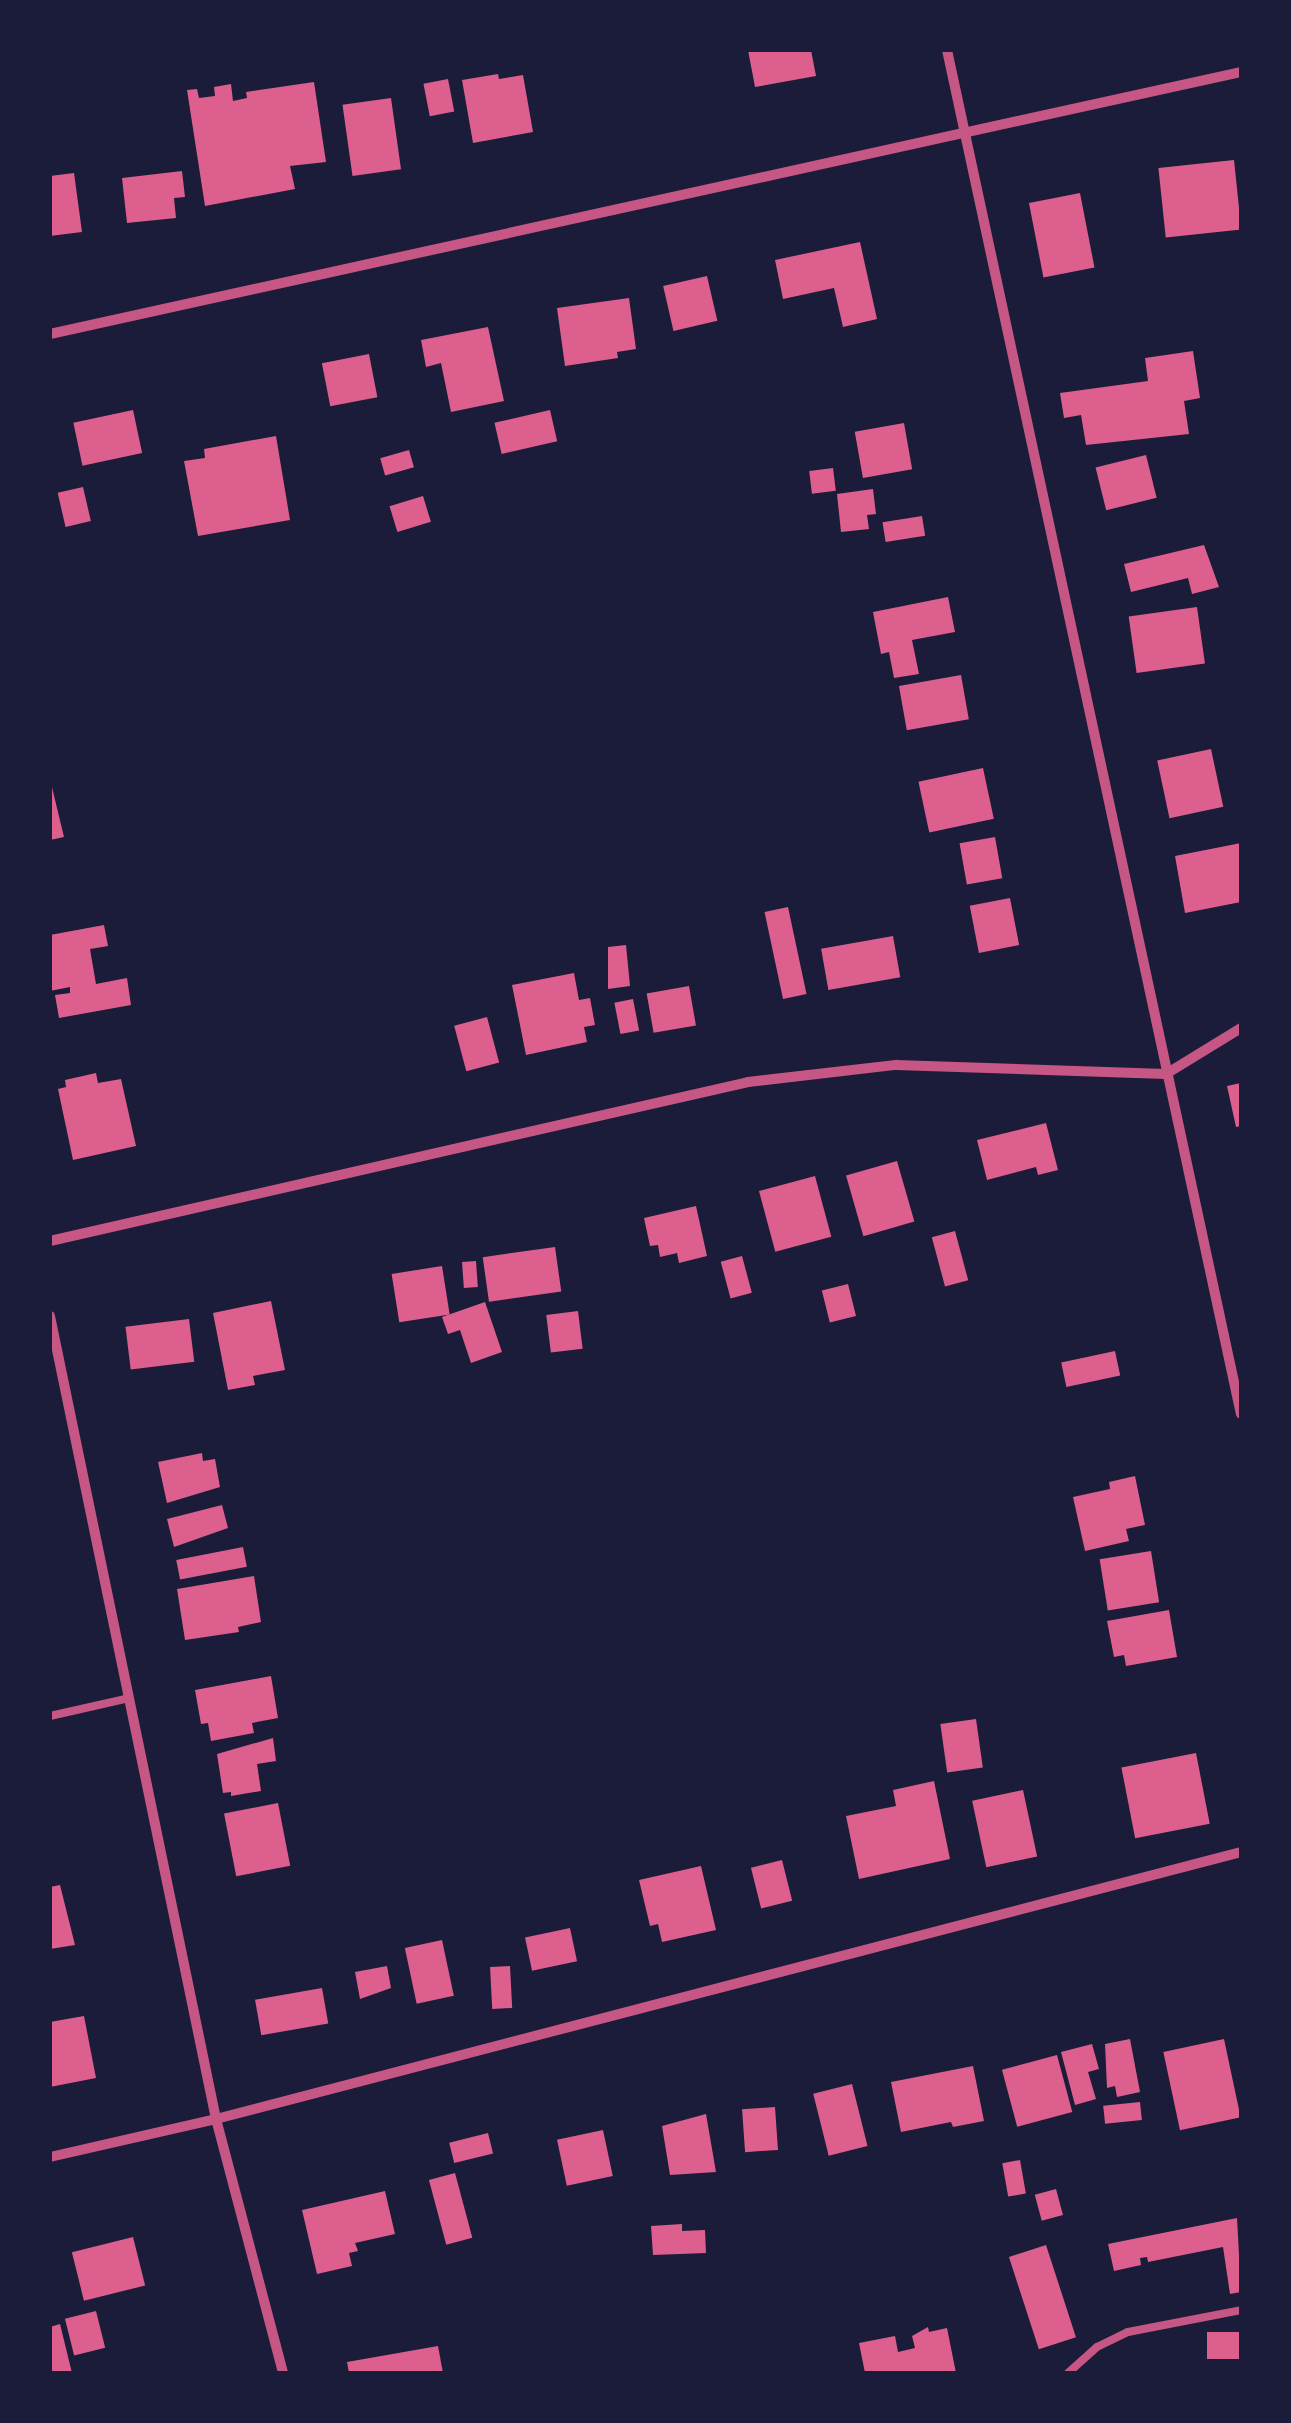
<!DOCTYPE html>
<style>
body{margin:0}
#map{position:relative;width:1291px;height:2423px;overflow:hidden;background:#1b1b3a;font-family:"Golos Text",sans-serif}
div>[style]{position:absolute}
.building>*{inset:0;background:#dd5f8e;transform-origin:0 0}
.service>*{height:8px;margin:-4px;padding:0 4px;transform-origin:4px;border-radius:4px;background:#c65784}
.minor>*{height:10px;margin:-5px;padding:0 5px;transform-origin:5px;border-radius:5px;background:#c65784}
span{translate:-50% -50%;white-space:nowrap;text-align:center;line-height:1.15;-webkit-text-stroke:8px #1b1b3a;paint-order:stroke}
.frame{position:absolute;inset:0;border:52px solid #1b1b3a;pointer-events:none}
</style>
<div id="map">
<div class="building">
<div style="clip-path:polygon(748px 50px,811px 50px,816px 76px,755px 87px)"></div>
<div style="clip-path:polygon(498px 74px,499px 79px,523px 75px,533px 132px,473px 143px,462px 80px)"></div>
<div style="left:448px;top:79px;width:33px;height:25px;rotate:79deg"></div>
<div style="clip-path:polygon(314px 82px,326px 162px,290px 166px,295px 189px,205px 206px,187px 90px,197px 89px,199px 98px,215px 96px,214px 87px,231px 84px,233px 101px,247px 98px,246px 92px)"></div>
<div style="left:391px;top:98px;width:72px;height:49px;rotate:82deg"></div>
<div style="left:1234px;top:160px;width:70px;height:76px;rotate:84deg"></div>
<div style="clip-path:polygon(182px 171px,185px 197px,174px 198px,176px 218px,127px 223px,122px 178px)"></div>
<div style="clip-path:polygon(74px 173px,82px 232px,50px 236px,50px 176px)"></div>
<div style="left:1080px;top:193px;width:76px;height:52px;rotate:79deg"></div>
<div style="clip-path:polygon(860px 242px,877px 319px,843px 327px,834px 288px,783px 299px,775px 260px)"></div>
<div style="left:707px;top:276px;width:46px;height:45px;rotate:77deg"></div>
<div style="clip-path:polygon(629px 298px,636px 349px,617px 352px,618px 358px,565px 366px,557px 308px)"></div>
<div style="clip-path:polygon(488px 327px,504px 401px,451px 412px,441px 363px,426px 367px,421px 340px)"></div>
<div style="clip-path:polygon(1193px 351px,1200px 398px,1184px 401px,1189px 434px,1086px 445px,1081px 415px,1064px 418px,1060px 393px,1148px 381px,1145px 358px)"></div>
<div style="left:369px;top:354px;width:44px;height:48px;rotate:79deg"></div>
<div style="left:133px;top:410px;width:44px;height:61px;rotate:78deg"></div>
<div style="left:550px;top:410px;width:32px;height:57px;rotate:77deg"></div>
<div style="left:904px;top:423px;width:47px;height:50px;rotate:80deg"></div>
<div style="clip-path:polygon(276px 436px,290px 520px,198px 536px,184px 461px,205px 458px,204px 449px)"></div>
<div style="left:409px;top:450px;width:18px;height:30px;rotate:74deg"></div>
<div style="left:1146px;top:455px;width:44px;height:52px;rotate:76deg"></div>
<div style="left:833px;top:468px;width:23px;height:24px;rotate:83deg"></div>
<div style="left:83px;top:487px;width:35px;height:26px;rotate:77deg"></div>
<div style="clip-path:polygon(873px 489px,876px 514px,867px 515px,869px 529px,841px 532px,837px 494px)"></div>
<div style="left:423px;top:496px;width:27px;height:35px;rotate:73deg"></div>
<div style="left:922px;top:516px;width:20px;height:40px;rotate:81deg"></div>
<div style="clip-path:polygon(1204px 545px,1219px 587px,1192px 594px,1188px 578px,1131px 592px,1124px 564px)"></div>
<div style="clip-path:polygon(948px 597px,955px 632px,912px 640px,919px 674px,894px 678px,889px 652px,881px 654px,873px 612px)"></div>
<div style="left:1197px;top:607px;width:57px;height:69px;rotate:82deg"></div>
<div style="left:961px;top:675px;width:45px;height:63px;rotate:80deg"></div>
<div style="left:1211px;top:749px;width:59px;height:55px;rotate:78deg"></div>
<div style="left:983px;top:768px;width:52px;height:66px;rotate:78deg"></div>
<div style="clip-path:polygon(50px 779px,64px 837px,50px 840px)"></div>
<div style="left:995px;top:837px;width:42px;height:36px;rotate:80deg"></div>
<div style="clip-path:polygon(1241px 843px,1241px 902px,1185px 913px,1175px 856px)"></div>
<div style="left:1010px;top:898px;width:48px;height:41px;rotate:79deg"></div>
<div style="left:788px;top:907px;width:89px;height:24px;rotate:78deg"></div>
<div style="clip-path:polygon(104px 925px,108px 946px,90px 949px,96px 984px,127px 978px,131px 1005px,59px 1018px,55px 995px,70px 993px,70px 987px,50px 991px,50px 935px)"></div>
<div style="left:893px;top:936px;width:42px;height:73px;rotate:80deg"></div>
<div style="clip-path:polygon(626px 945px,630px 986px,608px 989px,608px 947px)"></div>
<div style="clip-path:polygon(574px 973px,579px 1000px,590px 998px,595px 1025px,584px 1027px,587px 1042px,526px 1055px,512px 985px)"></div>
<div style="left:689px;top:986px;width:40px;height:43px;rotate:80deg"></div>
<div style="left:633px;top:999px;width:32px;height:19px;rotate:79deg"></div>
<div style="left:487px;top:1017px;width:47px;height:34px;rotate:75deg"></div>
<div style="clip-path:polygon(96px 1073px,98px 1083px,121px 1079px,136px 1146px,73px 1160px,58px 1089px,66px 1087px,65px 1080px)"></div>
<div style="clip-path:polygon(1241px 1083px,1241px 1126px,1236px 1127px,1227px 1086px)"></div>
<div style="clip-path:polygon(1046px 1123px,1058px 1170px,1038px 1175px,1036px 1167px,987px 1180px,977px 1140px)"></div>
<div style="left:897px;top:1161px;width:63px;height:53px;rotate:74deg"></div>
<div style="left:815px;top:1176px;width:63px;height:58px;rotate:75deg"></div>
<div style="clip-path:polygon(696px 1206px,707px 1256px,679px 1263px,677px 1253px,660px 1257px,658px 1245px,650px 1246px,644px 1218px)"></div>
<div style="left:955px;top:1231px;width:51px;height:24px;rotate:75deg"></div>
<div style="left:555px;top:1247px;width:45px;height:73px;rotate:82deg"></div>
<div style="left:742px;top:1256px;width:38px;height:22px;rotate:75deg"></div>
<div style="left:476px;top:1261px;width:26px;height:14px;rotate:86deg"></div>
<div style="left:442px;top:1266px;width:49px;height:51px;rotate:81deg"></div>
<div style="left:848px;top:1284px;width:33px;height:27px;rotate:76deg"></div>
<div style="clip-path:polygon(271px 1301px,285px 1370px,253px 1376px,255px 1385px,228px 1390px,213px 1313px)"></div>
<div style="clip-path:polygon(485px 1302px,502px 1352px,471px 1363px,460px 1330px,448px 1334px,442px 1317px)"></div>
<div style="left:578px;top:1311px;width:38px;height:32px;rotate:83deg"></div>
<div style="left:189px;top:1319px;width:43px;height:64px;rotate:83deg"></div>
<div style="left:1115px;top:1351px;width:25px;height:55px;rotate:78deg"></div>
<div style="clip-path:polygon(202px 1453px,203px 1461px,215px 1459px,220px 1487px,167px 1503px,158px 1462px)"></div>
<div style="clip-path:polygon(1135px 1476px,1145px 1525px,1126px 1529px,1129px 1541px,1085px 1551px,1073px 1497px,1110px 1489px,1109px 1482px)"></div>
<div style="clip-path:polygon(222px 1505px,228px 1528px,174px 1547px,167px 1519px)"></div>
<div style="left:243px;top:1547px;width:20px;height:68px;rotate:79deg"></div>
<div style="left:1151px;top:1551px;width:52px;height:52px;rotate:81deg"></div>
<div style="clip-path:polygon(254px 1576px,261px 1622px,238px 1627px,239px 1632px,185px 1640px,177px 1589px)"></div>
<div style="clip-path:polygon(1169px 1610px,1177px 1657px,1126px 1666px,1124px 1655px,1114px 1657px,1107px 1621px)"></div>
<div style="clip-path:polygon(271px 1676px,278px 1718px,252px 1723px,254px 1733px,211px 1741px,208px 1723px,201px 1724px,195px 1690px)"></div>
<div style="left:976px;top:1719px;width:49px;height:36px;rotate:82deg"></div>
<div style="clip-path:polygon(273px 1738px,276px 1761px,257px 1764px,261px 1791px,231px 1796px,231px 1792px,223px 1793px,217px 1754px)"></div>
<div style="left:1196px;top:1753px;width:72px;height:76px;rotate:79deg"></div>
<div style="clip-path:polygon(934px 1781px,950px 1859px,859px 1879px,846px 1816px,896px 1806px,893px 1790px)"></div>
<div style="left:1023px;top:1790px;width:68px;height:52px;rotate:78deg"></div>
<div style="left:278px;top:1803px;width:64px;height:55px;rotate:79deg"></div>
<div style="left:782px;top:1860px;width:42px;height:32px;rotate:76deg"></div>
<div style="clip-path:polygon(701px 1866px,716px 1930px,662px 1942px,658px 1924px,650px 1926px,639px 1880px)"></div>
<div style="clip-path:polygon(60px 1885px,75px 1945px,50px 1949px,50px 1887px)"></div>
<div style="left:570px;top:1928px;width:34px;height:46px;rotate:78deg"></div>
<div style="left:442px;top:1940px;width:57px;height:38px;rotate:78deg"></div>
<div style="clip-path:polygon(387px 1966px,391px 1988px,360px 1999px,355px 1972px)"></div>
<div style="left:510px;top:1966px;width:42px;height:20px;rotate:87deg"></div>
<div style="left:322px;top:1988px;width:36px;height:68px;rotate:80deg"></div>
<div style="clip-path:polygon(84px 2016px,96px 2078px,50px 2087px,50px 2022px)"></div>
<div style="clip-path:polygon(1130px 2039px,1140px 2092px,1117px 2097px,1115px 2086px,1107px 2088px,1105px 2044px)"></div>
<div style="left:1224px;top:2039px;width:80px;height:62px;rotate:78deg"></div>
<div style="clip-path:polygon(1092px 2044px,1099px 2069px,1088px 2072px,1096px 2099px,1075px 2105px,1061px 2052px)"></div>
<div style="left:1057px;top:2055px;width:59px;height:57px;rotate:75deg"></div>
<div style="clip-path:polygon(973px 2066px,984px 2121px,953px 2127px,951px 2122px,901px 2132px,891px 2082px)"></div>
<div style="left:852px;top:2084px;width:64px;height:40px;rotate:76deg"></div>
<div style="left:1140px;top:2102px;width:18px;height:37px;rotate:84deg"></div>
<div style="left:775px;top:2107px;width:43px;height:33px;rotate:86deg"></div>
<div style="clip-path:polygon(706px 2114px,716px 2172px,670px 2175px,662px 2126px)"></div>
<div style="left:603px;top:2130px;width:47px;height:47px;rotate:78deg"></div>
<div style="left:488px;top:2133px;width:21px;height:40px;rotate:76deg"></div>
<div style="left:1020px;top:2160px;width:34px;height:18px;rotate:80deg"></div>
<div style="left:455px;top:2173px;width:67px;height:27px;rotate:75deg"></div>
<div style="left:1056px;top:2189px;width:27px;height:22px;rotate:75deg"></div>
<div style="clip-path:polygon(385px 2191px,395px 2234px,355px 2243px,358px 2251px,349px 2253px,352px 2266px,317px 2274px,302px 2210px)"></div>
<div style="clip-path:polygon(1237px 2218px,1241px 2292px,1230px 2294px,1223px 2247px,1148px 2262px,1147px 2257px,1140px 2258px,1141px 2265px,1114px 2271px,1108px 2244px)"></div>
<div style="clip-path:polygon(682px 2224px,682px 2231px,705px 2230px,706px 2253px,653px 2255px,651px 2226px)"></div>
<div style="left:133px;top:2237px;width:50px;height:63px;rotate:76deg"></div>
<div style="left:1046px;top:2245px;width:97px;height:39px;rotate:72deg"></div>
<div style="left:96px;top:2311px;width:38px;height:32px;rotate:76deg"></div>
<div style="clip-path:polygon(60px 2324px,72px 2373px,50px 2373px,50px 2327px)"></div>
<div style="clip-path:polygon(928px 2327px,929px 2332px,947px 2328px,956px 2373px,865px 2373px,859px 2343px,895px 2336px,898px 2352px,915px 2348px,912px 2336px)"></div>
<div style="left:1241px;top:2332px;width:27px;height:34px;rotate:90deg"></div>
<div style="clip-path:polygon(438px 2346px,443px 2373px,349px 2373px,347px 2362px)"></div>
</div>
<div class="service">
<div style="left:50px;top:1716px;width:81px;rotate:-12.8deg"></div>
<div style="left:1068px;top:2373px;width:39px;rotate:-42deg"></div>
<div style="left:1097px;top:2347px;width:34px;rotate:-26deg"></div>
<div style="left:1128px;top:2332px;width:115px;rotate:-11deg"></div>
</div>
<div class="minor">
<div style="left:947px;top:50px;width:1395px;rotate:77.84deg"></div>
<div style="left:50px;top:334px;width:1219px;rotate:-12.41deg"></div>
<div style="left:50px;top:1241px;width:716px;rotate:-12.83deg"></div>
<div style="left:748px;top:1082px;width:149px;rotate:-6.6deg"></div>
<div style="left:896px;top:1065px;width:270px;rotate:1.9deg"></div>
<div style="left:1166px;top:1074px;width:88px;rotate:-31.5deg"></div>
<div style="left:50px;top:1316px;width:820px;rotate:78.32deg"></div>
<div style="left:216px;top:2119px;width:263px;rotate:75.2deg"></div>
<div style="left:50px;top:2157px;width:170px;rotate:-12.9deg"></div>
<div style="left:216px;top:2119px;width:1059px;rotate:-14.6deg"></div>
</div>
<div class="frame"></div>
</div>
